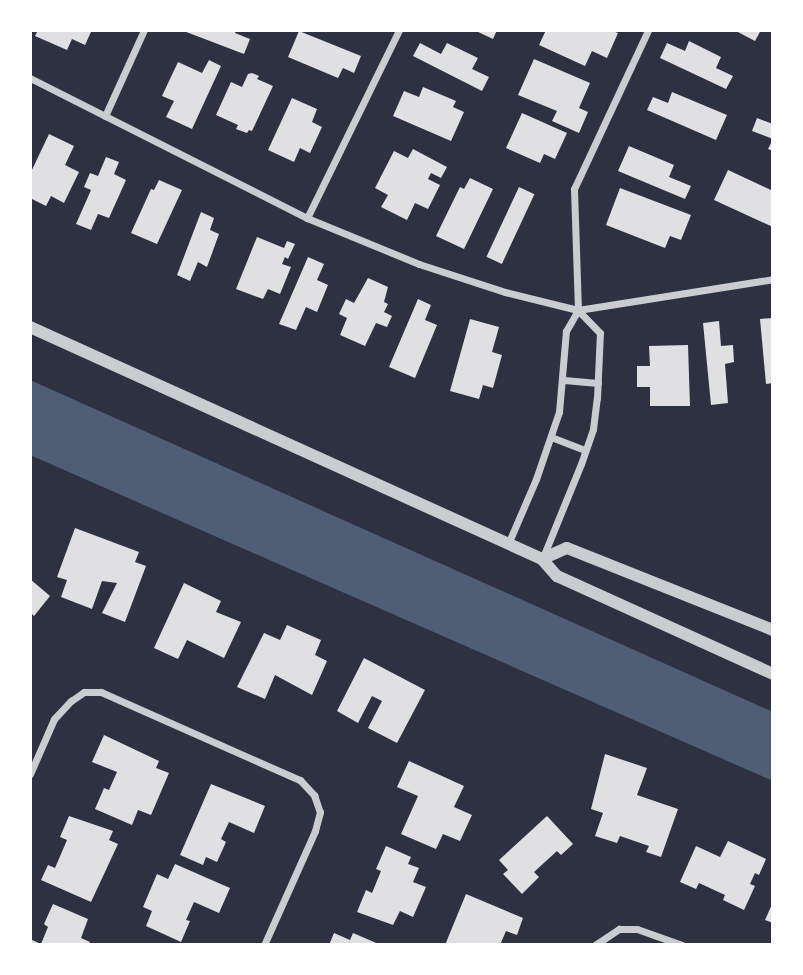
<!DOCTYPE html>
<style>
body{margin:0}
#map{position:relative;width:803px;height:975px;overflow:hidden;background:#2d3142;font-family:"Titillium Web",sans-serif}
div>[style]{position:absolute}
.water>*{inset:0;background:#4f5d75}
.building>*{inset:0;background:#e0e0e3;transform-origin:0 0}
.minor>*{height:7px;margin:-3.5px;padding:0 3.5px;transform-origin:3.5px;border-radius:3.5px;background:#caccd0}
.tertiary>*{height:12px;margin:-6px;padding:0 6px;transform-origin:6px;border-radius:6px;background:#caccd0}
span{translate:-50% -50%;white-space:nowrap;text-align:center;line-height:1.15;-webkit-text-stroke:5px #fff;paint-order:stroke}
.frame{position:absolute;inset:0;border:32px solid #fff;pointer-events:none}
</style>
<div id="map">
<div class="water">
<div style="clip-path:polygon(30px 380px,773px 712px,773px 781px,30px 455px)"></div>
</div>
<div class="building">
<div style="clip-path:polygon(38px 30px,86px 30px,91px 32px,85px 45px,72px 39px,67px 50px,35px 36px)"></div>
<div style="clip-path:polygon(181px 30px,236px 30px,235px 33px,250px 39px,244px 54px)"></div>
<div style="clip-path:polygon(474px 30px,497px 30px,493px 39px)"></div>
<div style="clip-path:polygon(546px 30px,609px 30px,618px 33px,607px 58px,592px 51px,585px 66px,539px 45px)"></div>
<div style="clip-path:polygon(734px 30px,761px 30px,755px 41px)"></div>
<div style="clip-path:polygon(299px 31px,361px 56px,354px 73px,343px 68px,338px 78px,288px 57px)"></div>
<div style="clip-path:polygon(689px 41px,721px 57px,716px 68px,733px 76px,726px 89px,660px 58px,667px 43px,685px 51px)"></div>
<div style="clip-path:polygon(420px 43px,441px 54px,447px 43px,478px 58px,472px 69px,489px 77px,482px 91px,413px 56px)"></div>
<div style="clip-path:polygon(534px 59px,590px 83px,579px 108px,588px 112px,579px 133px,552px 121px,557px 111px,518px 95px)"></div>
<div style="clip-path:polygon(209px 60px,221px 66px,192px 129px,166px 117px,174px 101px,162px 96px,178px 62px,202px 73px)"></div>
<div style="clip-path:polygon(252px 73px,259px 76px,257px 79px,273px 86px,252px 131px,249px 130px,247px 133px,236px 129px,238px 125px,216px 115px,231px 82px,242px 87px,248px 74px)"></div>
<div style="clip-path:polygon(423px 87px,456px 101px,453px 107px,464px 112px,451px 141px,393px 116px,404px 91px,419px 97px)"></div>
<div style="clip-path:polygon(672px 92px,727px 115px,716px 140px,647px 110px,653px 97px,668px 103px)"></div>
<div style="clip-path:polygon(292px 98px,317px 109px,312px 122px,322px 127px,310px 153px,300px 148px,294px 162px,268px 150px)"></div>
<div style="clip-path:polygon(522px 113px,567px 133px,555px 159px,544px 154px,540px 163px,506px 148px)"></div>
<div style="clip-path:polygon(757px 118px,773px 124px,773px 151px,768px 149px,773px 139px,752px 131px)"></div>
<div style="clip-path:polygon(49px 134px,74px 146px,65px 165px,79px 172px,64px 203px,51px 196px,46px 206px,30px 198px,30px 174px)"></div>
<div style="clip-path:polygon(629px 146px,674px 165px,669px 177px,691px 186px,685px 199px,618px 171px)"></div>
<div style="clip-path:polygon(413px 149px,447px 167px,441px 178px,431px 173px,428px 179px,440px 185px,428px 209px,415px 203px,407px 220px,381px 207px,388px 195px,375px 188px,394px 151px,408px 158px)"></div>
<div style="clip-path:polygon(106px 157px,119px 162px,114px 174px,126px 180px,109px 218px,98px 214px,91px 230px,76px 224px,91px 190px,84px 187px,90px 173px,98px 176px)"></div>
<div style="clip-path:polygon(728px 170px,773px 191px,773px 227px,714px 200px)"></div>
<div style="clip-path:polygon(470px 178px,493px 189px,464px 249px,436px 236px,460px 187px,464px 189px)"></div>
<div style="clip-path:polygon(159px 180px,182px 190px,157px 244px,131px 233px,151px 189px,154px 190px)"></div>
<div style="left:519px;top:187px;width:17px;height:77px;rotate:25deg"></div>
<div style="clip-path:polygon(620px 188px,691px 215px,681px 240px,670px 236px,665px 248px,606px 225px)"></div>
<div style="clip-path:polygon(201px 212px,214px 218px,210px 230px,219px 234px,207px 267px,198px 262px,190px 281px,177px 275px)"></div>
<div style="clip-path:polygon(257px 237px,284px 248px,287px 241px,295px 244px,288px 259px,285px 257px,282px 264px,291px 267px,280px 294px,268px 289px,263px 299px,236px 289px)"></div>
<div style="clip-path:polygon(308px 257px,324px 264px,317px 280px,328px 285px,317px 312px,306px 307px,296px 330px,279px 324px)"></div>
<div style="clip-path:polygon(368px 278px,388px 287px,384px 302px,388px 304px,384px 312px,392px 316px,387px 327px,376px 323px,365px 346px,340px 335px,347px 318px,339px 314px,346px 299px,354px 303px)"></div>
<div style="clip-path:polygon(418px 299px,431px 305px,425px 320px,437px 325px,415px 378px,389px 367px)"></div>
<div style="clip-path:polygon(773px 318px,773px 383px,766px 384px,760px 319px)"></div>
<div style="clip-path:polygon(470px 319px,499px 327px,492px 352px,502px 355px,493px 388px,483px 385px,479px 399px,450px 391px)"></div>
<div style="clip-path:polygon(719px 321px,721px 346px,733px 345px,734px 362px,725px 364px,728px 403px,711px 405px,703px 323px)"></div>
<div style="clip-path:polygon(688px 345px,690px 406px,650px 406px,650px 387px,637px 387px,637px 366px,650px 366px,649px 346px)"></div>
<div style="clip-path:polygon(75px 528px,139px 552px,135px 562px,146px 566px,125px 622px,102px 613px,117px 583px,102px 581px,92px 609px,61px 597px,67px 580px,57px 577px)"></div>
<div style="clip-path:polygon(30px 579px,50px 596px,34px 616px,30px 612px)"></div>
<div style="clip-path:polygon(184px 583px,221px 601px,216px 612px,241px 622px,224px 658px,187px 640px,178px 659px,154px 648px)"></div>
<div style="clip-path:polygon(287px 625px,321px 640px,315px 655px,327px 661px,312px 695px,275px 675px,265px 699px,237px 687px,264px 633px,280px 640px)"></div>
<div style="clip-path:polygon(364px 658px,425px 690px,397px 743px,368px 728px,382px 701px,372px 696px,358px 723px,337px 711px)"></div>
<div style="clip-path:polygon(104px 735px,159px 761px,156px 768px,169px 773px,151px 815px,138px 810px,132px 825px,95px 809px,104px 788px,109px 790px,117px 772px,92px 762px)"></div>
<div style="clip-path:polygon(605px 754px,647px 768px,637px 795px,678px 809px,661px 857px,646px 852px,649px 846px,620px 836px,617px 843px,595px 836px,603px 813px,591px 809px)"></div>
<div style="clip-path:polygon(409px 761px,464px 786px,454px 807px,472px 815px,460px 841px,443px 834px,436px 849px,401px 834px,418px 796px,397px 787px)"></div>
<div style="clip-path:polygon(211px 784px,265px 806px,254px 833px,229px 822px,221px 839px,226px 842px,217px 862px,206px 857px,203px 865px,180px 855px)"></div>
<div style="clip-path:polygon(69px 816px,113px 831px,109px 840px,118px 844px,91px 902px,41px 880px,48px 865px,55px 868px,67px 840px,60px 837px)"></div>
<div style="clip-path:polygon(547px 816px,573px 844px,561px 855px,557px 851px,534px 872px,539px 877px,522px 894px,503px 874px,508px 870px,499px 860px)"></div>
<div style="clip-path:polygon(728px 841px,766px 859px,759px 875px,755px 873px,750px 884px,755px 886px,744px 910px,723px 900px,725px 895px,699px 883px,696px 889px,680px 882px,696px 846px,720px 857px)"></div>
<div style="clip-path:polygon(386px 846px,411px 857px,408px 864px,419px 868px,413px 882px,426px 887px,413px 917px,400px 911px,393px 925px,357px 912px,366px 890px,372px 893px,381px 871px,376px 869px)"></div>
<div style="clip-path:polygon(175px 864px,230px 888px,219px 913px,194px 902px,186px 920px,190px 921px,181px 942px,146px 926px,152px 911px,143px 907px,157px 874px,168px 879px)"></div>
<div style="clip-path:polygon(466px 894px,523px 918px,517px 935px,506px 931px,500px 945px,445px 945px)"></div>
<div style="clip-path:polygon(773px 902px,773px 923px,765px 920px)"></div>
<div style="clip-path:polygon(53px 904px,88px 919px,81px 938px,90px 942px,88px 945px,30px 945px,30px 939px,41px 944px,48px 927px,44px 924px)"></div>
<div style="clip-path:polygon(334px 933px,350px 940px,353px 933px,381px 945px,329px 945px)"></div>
</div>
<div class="minor">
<div style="left:30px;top:78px;width:310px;rotate:26.8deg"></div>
<div style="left:307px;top:218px;width:121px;rotate:22.3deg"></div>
<div style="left:419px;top:264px;width:90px;rotate:18deg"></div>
<div style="left:505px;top:292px;width:75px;rotate:13.9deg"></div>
<div style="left:578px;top:310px;width:197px;rotate:-9deg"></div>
<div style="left:105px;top:116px;width:94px;rotate:-65.6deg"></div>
<div style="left:307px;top:218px;width:209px;rotate:-63.9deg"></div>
<div style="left:564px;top:380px;width:34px;rotate:5deg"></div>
<div style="left:551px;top:437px;width:36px;rotate:21deg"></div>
<div style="left:508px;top:544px;width:71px;rotate:-66.7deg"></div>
<div style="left:536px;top:479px;width:71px;rotate:-71.1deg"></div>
<div style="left:559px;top:412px;width:81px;rotate:-85.1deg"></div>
<div style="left:566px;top:331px;width:24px;rotate:-60deg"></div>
<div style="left:578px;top:310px;width:121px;rotate:-91.9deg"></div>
<div style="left:574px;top:189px;width:175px;rotate:-65deg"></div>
<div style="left:543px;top:557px;width:100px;rotate:-67.8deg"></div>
<div style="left:581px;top:464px;width:37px;rotate:-71deg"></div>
<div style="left:593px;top:429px;width:31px;rotate:-83deg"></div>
<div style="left:597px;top:398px;width:65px;rotate:-87.4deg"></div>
<div style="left:600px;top:333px;width:32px;rotate:-134deg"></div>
<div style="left:30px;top:774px;width:60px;rotate:-66.4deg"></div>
<div style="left:54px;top:719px;width:25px;rotate:-47deg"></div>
<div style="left:71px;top:701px;width:16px;rotate:-35deg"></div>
<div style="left:84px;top:692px;width:17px"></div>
<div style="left:101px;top:692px;width:218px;rotate:23.9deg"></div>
<div style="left:300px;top:780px;width:21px;rotate:47deg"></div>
<div style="left:314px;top:795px;width:18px;rotate:71deg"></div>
<div style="left:320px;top:812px;width:20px;rotate:105deg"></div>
<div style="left:315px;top:831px;width:125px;rotate:114.1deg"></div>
<div style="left:595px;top:945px;width:29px;rotate:-34deg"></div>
<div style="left:619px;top:929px;width:18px"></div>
<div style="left:637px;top:929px;width:48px;rotate:19.6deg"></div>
</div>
<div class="tertiary">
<div style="left:30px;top:327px;width:562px;rotate:24.38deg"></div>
<div style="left:542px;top:559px;width:23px;rotate:49deg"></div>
<div style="left:557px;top:576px;width:237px;rotate:24.4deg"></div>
<div style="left:542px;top:559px;width:27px;rotate:-24deg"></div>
<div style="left:567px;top:548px;width:222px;rotate:21.7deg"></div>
</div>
<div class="frame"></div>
</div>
